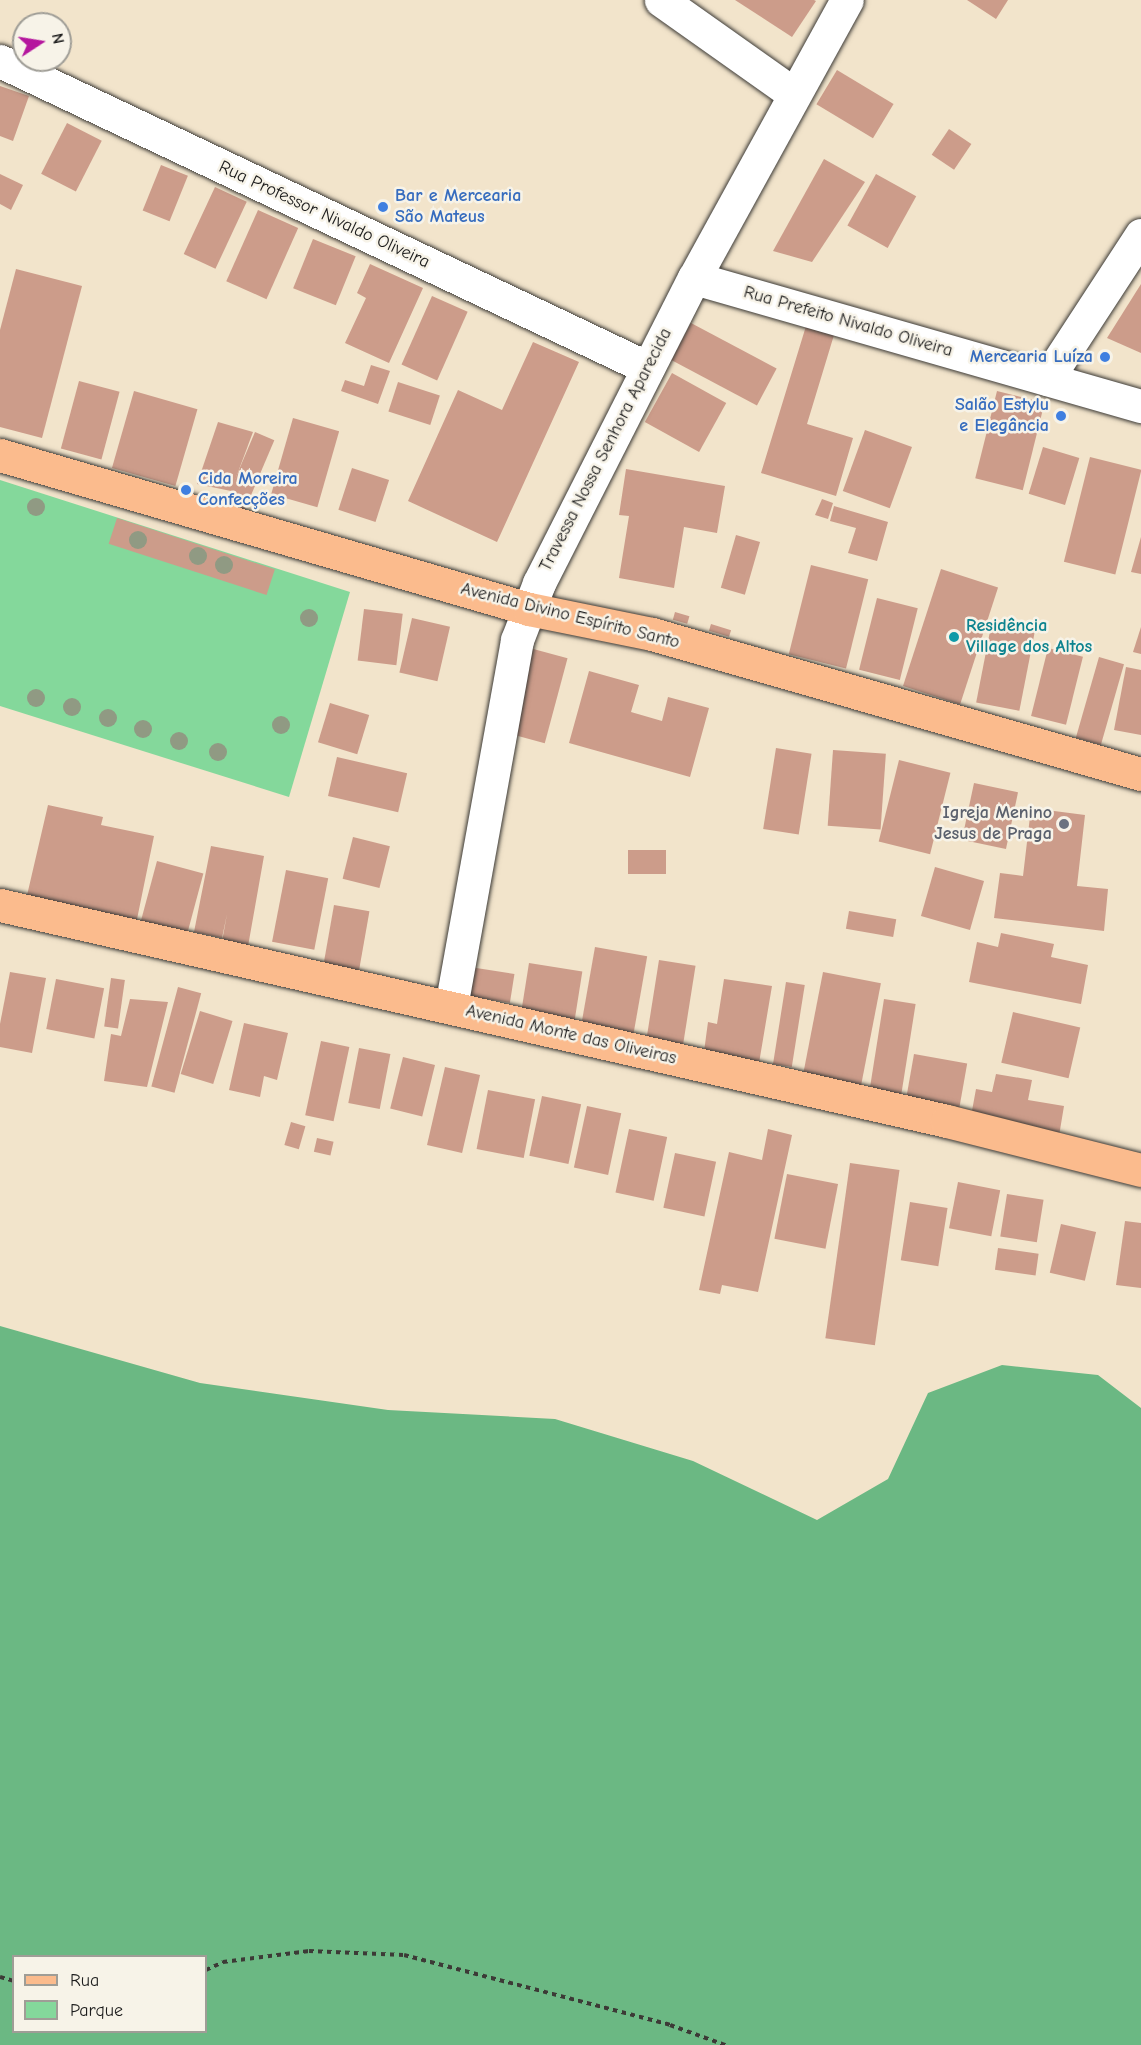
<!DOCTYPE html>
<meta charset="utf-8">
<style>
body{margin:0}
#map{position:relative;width:1141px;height:2045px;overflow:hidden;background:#f2e4cb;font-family:"Comic Neue",sans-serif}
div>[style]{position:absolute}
.green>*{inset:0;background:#84d89b}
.forest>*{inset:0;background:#6bb883}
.building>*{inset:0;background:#cc9c8a;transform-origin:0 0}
.path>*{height:4px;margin-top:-2px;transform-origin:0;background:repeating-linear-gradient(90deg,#3c3a36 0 4.5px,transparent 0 9px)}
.roads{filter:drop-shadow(0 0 2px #3c3a36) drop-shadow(0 0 2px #3c3a36)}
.minor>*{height:33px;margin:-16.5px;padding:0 16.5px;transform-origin:16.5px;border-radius:16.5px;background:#fff}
.major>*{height:33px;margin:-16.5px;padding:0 16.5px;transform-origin:16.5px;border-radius:16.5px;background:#fbbb8d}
.trees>*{width:18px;height:18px;margin:-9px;border-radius:50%;background:#909a83}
.dots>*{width:16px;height:16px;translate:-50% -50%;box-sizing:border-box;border:3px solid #f7f3e8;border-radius:50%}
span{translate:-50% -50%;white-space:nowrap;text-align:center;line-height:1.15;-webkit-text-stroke:5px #f7f3e8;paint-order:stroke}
.shop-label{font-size:18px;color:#366cbe;font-weight:700}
.left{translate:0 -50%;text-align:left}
.right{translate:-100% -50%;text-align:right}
.street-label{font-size:18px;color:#1c1c1c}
.culture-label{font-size:18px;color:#0d838f;font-weight:700}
.worship-label{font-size:18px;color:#5b616d;font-weight:700}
.legend{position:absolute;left:12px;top:1955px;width:195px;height:78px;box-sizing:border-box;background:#f7f3e8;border:2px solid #9f9d96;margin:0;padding:8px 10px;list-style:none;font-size:18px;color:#1c1c1c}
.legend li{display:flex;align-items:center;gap:12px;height:30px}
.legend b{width:30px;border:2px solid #9f9d96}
.north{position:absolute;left:12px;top:12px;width:60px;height:60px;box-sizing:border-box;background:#f7f3e8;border:2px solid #9f9d96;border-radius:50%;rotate:78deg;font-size:16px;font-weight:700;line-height:24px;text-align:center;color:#1c1c1c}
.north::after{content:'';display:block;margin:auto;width:21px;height:27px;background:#b5179e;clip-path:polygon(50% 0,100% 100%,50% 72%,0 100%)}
</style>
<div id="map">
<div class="green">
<div style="clip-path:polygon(0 480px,350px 592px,289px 797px,0 706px)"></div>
</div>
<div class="forest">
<div style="clip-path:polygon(evenodd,0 1326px,200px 1383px,388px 1410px,555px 1419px,693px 1461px,817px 1520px,888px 1479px,928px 1393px,1002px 1365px,1098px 1375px,1141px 1408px,1141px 2045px,0 2045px,0 1326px,14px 1956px,206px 1956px,206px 2032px,14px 2032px,14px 1956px)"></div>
</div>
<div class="building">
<div style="clip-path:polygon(735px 0,814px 0,816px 1px,792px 37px)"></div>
<div style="clip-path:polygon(967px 0,1008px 0,996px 19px)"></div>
<div style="left:837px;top:70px;width:66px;height:40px;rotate:31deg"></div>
<div style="clip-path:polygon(0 86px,29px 96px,13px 141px,0 136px)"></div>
<div style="left:67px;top:123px;width:39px;height:57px;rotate:27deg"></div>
<div style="left:949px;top:129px;width:27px;height:31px;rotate:34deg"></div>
<div style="clip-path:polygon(824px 159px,865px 182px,812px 262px,773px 251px)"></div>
<div style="left:161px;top:165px;width:29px;height:49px;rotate:22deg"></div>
<div style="clip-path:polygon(0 174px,23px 185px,11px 210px,0 204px)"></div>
<div style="left:876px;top:174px;width:46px;height:59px;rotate:29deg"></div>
<div style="left:215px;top:187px;width:35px;height:74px;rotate:25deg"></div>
<div style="left:258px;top:210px;width:44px;height:78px;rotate:24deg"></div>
<div style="left:313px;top:239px;width:46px;height:53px;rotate:22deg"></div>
<div style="clip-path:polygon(370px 264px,423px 288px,389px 363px,345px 343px,366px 298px,357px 293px)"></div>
<div style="clip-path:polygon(16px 269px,82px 286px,42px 438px,0 427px,0 330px)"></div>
<div style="clip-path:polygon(1141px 284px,1141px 353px,1107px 338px)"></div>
<div style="left:432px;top:296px;width:39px;height:75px;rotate:24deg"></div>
<div style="left:691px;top:323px;width:97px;height:42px;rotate:28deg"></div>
<div style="clip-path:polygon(806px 326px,834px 335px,807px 424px,853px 438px,836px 496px,761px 473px)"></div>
<div style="clip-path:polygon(533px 342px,579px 362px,497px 542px,408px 501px,458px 390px,502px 410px)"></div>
<div style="clip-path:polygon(371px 365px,390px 371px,378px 404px,341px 391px,345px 380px,364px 386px)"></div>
<div style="left:672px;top:373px;width:62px;height:56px;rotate:29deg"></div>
<div style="left:79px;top:381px;width:42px;height:70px;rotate:15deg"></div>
<div style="left:398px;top:382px;width:44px;height:31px;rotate:18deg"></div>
<div style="left:134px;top:391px;width:66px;height:80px;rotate:16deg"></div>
<div style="left:997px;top:391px;width:49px;height:90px;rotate:14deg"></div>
<div style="left:293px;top:418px;width:48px;height:79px;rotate:16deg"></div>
<div style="clip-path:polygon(218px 422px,253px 432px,231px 491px,197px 484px)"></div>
<div style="left:865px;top:430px;width:50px;height:65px;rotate:20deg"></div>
<div style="left:255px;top:432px;width:21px;height:76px;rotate:23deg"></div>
<div style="left:1043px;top:447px;width:38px;height:49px;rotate:17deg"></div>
<div style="left:1090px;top:457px;width:53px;height:108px;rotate:14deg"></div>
<div style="left:352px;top:468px;width:39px;height:44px;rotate:18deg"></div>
<div style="clip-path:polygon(626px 469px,725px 486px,717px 533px,684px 527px,674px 588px,619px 578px,629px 516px,619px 515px)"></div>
<div style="clip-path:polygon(822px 499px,833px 503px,828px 519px,815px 515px)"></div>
<div style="clip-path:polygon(834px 506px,888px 522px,877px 561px,848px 553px,856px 528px,830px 521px)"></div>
<div style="left:117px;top:518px;width:166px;height:27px;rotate:18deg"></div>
<div style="left:736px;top:535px;width:25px;height:55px;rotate:16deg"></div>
<div style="clip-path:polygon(1141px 537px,1141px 574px,1131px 572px)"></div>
<div style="left:811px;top:565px;width:59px;height:92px;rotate:14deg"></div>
<div style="left:941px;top:569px;width:60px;height:123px;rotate:18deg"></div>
<div style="left:877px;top:598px;width:42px;height:74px;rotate:14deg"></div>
<div style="left:364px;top:609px;width:39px;height:52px;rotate:7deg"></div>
<div style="left:675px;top:612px;width:15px;height:8px;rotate:16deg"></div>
<div style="left:412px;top:618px;width:39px;height:56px;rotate:13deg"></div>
<div style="left:992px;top:621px;width:44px;height:83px;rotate:11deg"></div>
<div style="left:711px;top:624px;width:21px;height:7px;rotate:17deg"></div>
<div style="clip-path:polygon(1141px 627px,1141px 654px,1133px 652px)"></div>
<div style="left:526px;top:647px;width:43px;height:88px;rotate:15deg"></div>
<div style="left:1048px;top:648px;width:36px;height:70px;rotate:14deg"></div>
<div style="left:1099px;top:657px;width:26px;height:84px;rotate:16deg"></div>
<div style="clip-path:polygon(1126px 667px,1141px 670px,1141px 735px,1114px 730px)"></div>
<div style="clip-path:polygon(589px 671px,639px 685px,631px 712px,662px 721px,668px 697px,709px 708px,690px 777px,569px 743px)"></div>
<div style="left:330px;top:703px;width:41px;height:41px;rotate:17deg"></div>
<div style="left:776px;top:748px;width:36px;height:82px;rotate:9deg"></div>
<div style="left:833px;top:750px;width:53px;height:76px;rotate:4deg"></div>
<div style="left:337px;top:757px;width:72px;height:40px;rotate:13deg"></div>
<div style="left:899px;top:760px;width:53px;height:84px;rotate:14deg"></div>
<div style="left:974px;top:783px;width:45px;height:58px;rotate:12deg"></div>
<div style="clip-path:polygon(48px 805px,103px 817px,101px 825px,154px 836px,135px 929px,25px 904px)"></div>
<div style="clip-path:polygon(1031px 808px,1085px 815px,1077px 886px,1108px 889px,1104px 931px,994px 918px,1000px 873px,1023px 876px)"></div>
<div style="left:353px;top:837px;width:38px;height:43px;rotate:14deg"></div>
<div style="clip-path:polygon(211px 846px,264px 856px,247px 952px,221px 947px,227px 914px,222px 938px,194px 932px)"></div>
<div style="left:628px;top:850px;width:38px;height:24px"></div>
<div style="left:157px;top:861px;width:48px;height:71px;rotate:15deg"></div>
<div style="left:935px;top:867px;width:51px;height:51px;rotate:16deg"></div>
<div style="left:286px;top:870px;width:43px;height:73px;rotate:11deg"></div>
<div style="left:334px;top:905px;width:36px;height:67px;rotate:10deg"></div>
<div style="left:849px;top:911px;width:48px;height:18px;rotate:10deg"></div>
<div style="clip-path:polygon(1001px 933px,1054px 944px,1051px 957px,1088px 965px,1081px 1004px,969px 982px,977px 942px,998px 947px)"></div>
<div style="left:595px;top:947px;width:53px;height:81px;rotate:10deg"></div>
<div style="left:659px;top:960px;width:37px;height:81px;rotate:9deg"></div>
<div style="left:529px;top:963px;width:54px;height:54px;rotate:9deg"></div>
<div style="left:470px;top:967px;width:45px;height:29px;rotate:9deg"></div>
<div style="clip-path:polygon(10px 972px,46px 978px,32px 1053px,0 1047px,0 1024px)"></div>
<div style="left:823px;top:972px;width:59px;height:112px;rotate:11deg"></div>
<div style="left:111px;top:978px;width:14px;height:49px;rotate:8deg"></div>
<div style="left:56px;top:979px;width:49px;height:51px;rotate:11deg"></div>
<div style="clip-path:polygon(724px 979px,772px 986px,758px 1069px,703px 1059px,708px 1022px,717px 1024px)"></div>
<div style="left:786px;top:982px;width:19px;height:83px;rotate:9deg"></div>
<div style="left:178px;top:987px;width:24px;height:103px;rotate:15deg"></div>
<div style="clip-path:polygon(130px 999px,168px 1002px,147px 1087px,104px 1081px,111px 1034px,121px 1036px)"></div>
<div style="left:884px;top:999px;width:32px;height:105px;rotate:9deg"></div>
<div style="left:200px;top:1011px;width:34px;height:66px;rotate:17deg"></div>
<div style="left:1013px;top:1012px;width:69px;height:52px;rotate:13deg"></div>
<div style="clip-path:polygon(244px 1023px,288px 1033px,277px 1080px,264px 1076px,260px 1097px,229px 1090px)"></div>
<div style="left:321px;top:1041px;width:29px;height:76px;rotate:12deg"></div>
<div style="left:359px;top:1048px;width:32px;height:56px;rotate:11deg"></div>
<div style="left:914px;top:1054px;width:54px;height:56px;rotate:10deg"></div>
<div style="left:403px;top:1057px;width:33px;height:53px;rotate:14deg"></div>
<div style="left:445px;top:1067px;width:36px;height:80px;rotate:13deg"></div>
<div style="clip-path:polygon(996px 1074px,1032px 1080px,1028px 1100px,1064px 1106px,1058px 1142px,969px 1127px,976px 1089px,992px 1092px)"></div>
<div style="left:488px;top:1090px;width:48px;height:60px;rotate:11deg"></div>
<div style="left:542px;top:1096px;width:40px;height:61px;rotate:12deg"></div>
<div style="left:587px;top:1106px;width:35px;height:63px;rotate:12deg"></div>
<div style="left:291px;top:1122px;width:15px;height:24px;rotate:16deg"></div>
<div style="left:629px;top:1129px;width:39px;height:65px;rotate:12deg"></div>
<div style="clip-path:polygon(768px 1129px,792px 1135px,758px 1292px,722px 1285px,720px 1294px,699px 1290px,729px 1152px,762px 1160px)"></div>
<div style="left:317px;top:1138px;width:17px;height:14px;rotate:13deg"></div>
<div style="left:675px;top:1153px;width:42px;height:56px;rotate:12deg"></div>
<div style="left:850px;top:1163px;width:50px;height:177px;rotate:8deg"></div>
<div style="left:787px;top:1174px;width:52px;height:66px;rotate:11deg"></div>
<div style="left:958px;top:1182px;width:43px;height:47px;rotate:11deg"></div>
<div style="left:1007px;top:1194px;width:37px;height:43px;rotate:9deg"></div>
<div style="left:910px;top:1202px;width:38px;height:59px;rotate:9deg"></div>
<div style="clip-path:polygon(1125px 1221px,1141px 1223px,1141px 1288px,1116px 1285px)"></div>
<div style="left:1061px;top:1224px;width:36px;height:50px;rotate:13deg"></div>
<div style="left:998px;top:1248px;width:41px;height:22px;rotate:8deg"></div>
</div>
<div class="path">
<div style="left:206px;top:1970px;width:19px;rotate:-25deg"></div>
<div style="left:223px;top:1962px;width:87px;rotate:-7.3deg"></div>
<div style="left:309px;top:1951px;width:95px;rotate:2.4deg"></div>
<div style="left:404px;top:1955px;width:275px;rotate:14.7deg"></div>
<div style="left:670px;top:2025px;width:59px;rotate:20deg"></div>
<div style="left:0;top:1977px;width:15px;rotate:16deg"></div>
</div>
<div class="roads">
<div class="minor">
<div style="left:661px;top:0;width:163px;rotate:35.3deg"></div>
<div style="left:0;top:61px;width:717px;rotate:25.35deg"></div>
<div style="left:694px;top:278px;width:465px;rotate:16deg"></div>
<div style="left:1047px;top:379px;width:172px;rotate:-56.9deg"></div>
<div style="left:451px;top:1007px;width:373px;rotate:-79.8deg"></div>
<div style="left:517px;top:640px;width:61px;rotate:-68.9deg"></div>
<div style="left:539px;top:583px;width:342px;rotate:-63.1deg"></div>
<div style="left:694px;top:278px;width:317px;rotate:-61.2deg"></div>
</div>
<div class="major">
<div style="left:0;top:455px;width:551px;rotate:16.23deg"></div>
<div style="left:529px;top:609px;width:126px;rotate:11.5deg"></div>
<div style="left:652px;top:634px;width:509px;rotate:15.98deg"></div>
<div style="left:0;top:905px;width:971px;rotate:12.85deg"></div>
<div style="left:947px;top:1121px;width:200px;rotate:14.2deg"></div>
</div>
</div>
<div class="trees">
<div style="left:36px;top:507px"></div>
<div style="left:138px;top:540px"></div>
<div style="left:198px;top:556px"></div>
<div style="left:224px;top:565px"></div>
<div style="left:309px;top:618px"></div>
<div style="left:36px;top:698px"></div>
<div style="left:72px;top:707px"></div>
<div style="left:108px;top:718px"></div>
<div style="left:281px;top:725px"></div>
<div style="left:143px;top:729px"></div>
<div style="left:179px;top:741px"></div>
<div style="left:218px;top:752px"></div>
</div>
<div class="dots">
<div style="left:383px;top:207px;background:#3f7fe0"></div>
<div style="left:1105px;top:357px;background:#3f7fe0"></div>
<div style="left:1061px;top:416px;background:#3f7fe0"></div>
<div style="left:186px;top:490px;background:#3f7fe0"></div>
<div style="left:954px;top:637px;background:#0f9aa8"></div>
<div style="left:1064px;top:824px;background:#6b7280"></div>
</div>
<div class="shop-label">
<span class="left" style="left:395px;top:207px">Bar e Mercearia<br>São Mateus</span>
<span class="right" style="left:1093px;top:357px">Mercearia Luíza</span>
<span class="right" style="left:1049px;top:416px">Salão Estylu<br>e Elegância</span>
<span class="left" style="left:198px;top:490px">Cida Moreira<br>Confecções</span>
</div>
<div class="street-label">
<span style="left:324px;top:215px;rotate:25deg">Rua Professor Nivaldo Oliveira</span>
<span style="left:848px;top:322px;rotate:16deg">Rua Prefeito Nivaldo Oliveira</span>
<span style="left:606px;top:450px;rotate:-63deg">Travessa Nossa Senhora Aparecida</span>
<span style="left:570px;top:616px;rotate:14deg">Avenida Divino Espírito Santo</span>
<span style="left:571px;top:1035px;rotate:13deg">Avenida Monte das Oliveiras</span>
</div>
<div class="culture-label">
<span class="left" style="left:966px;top:637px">Residência<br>Village dos Altos</span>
</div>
<div class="worship-label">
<span class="right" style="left:1052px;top:824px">Igreja Menino<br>Jesus de Praga</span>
</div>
<ul class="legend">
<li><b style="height:8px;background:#fbbb8d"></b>Rua</li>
<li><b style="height:16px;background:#84d89b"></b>Parque</li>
</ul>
<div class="north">N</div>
</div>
